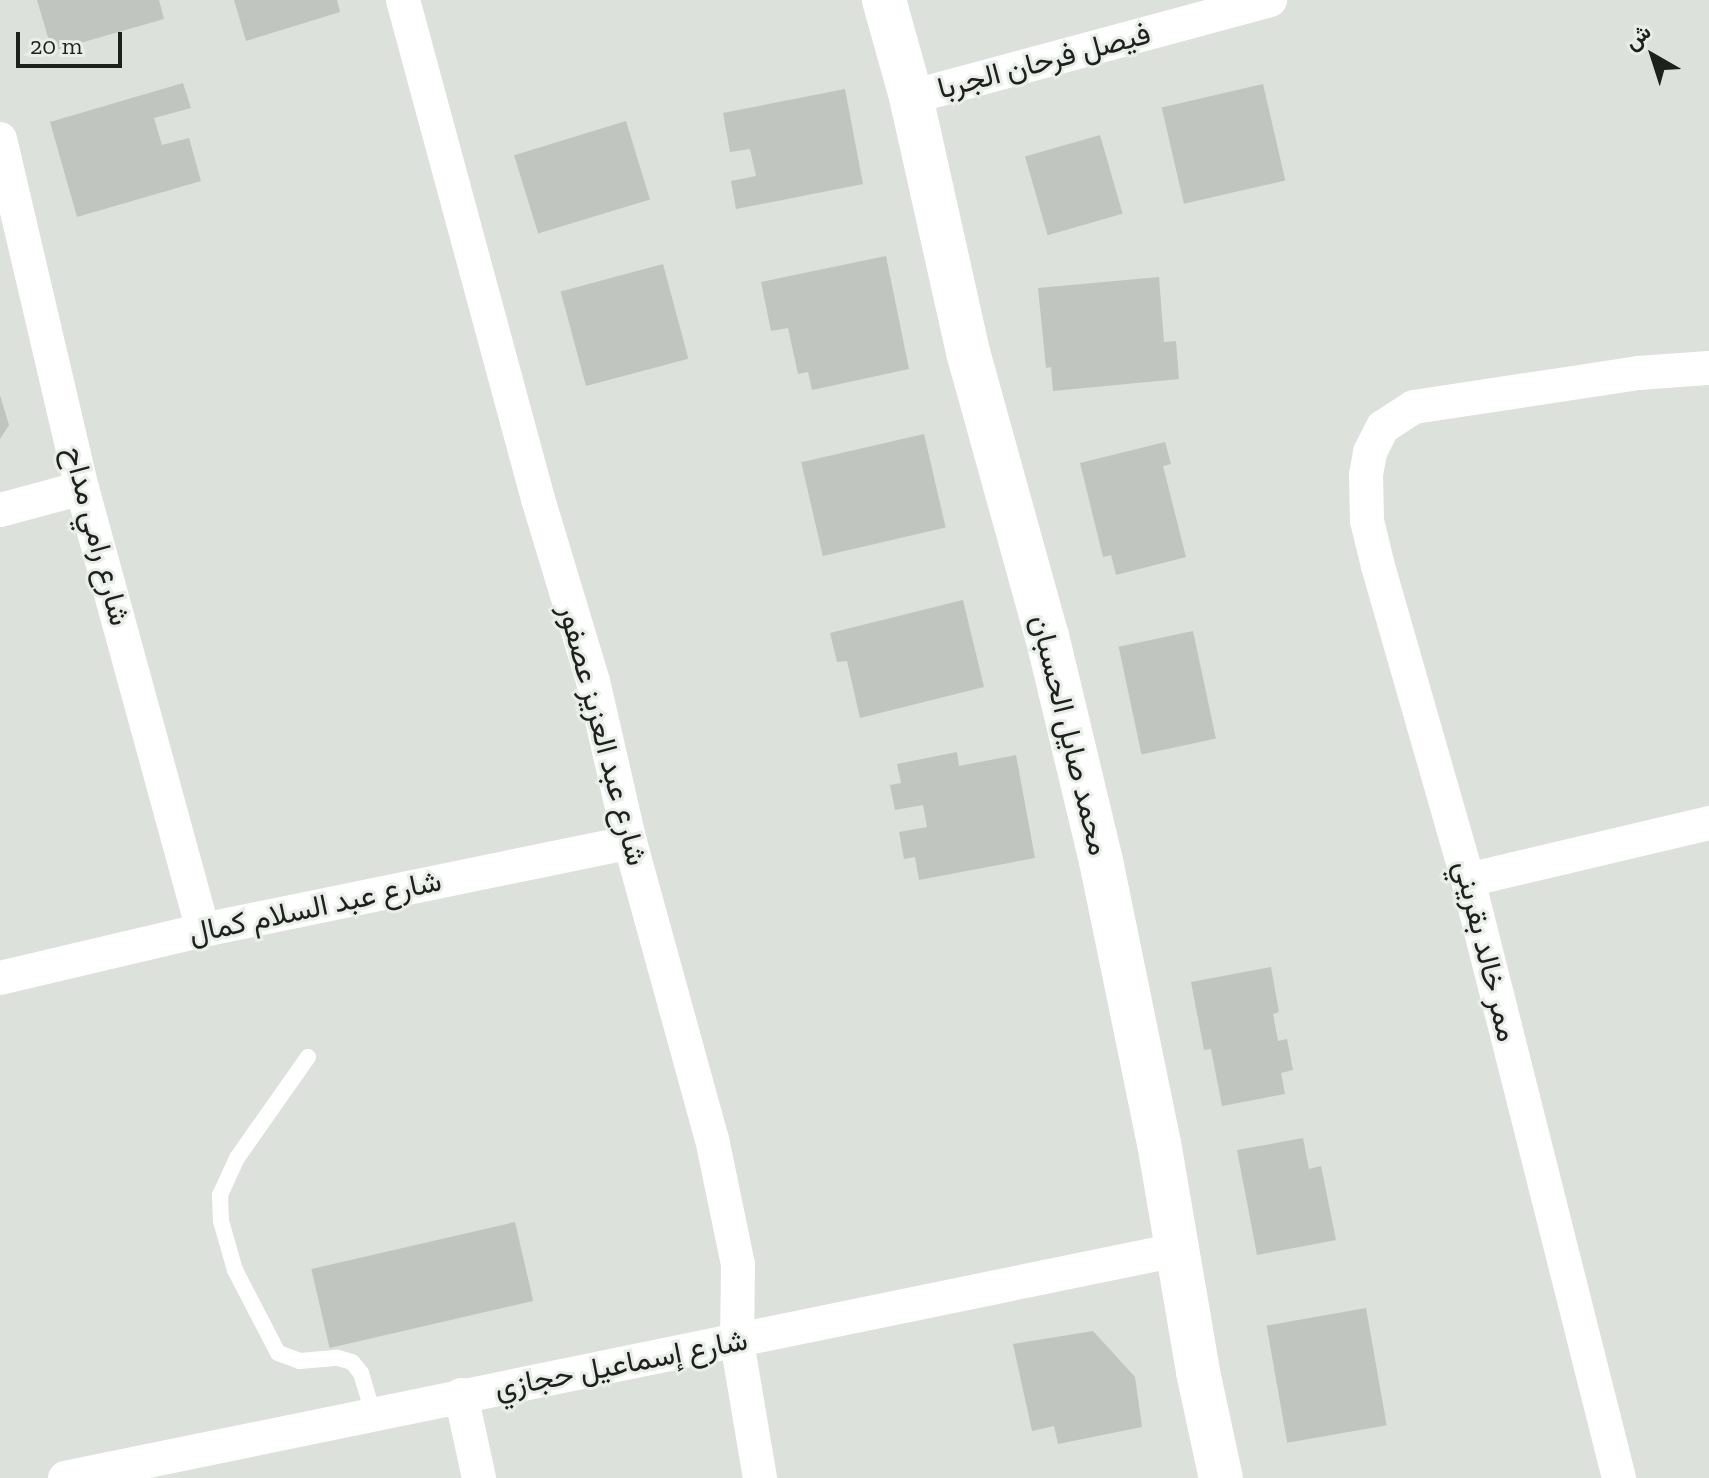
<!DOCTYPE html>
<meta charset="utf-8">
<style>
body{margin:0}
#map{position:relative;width:1709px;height:1478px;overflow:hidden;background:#dce1dc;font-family:"Zilla Slab",Vazirmatn,serif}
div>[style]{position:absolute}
.building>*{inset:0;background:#c0c5c0;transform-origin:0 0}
.lane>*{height:16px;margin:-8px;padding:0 8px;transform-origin:8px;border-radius:8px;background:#fff}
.street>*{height:34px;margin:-17px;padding:0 17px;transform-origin:17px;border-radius:17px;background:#fff}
.secondary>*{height:44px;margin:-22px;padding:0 22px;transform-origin:22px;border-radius:22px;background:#fff}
span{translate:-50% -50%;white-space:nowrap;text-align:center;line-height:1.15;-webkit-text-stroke:6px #e9eee9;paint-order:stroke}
.street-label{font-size:30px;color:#1e201e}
.north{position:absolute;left:1613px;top:16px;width:80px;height:80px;-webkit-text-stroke:6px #e9eee9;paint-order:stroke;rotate:321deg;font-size:22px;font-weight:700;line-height:32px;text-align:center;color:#1e201e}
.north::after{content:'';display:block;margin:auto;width:28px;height:36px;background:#1e201e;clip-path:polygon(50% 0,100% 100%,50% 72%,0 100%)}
.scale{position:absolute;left:16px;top:32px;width:106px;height:36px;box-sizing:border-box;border:4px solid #1e201e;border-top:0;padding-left:10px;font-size:24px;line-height:28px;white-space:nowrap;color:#1e201e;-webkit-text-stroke:6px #e9eee9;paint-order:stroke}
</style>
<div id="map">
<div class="building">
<div style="clip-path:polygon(37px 0,159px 0,164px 19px,52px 51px)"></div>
<div style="clip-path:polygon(234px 0,337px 0,340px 12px,246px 41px)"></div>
<div style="clip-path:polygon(183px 83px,191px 108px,154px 118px,162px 145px,189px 138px,201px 181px,77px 217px,50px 122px)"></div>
<div style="left:1263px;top:84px;width:99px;height:104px;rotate:77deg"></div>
<div style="clip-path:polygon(845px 89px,863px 184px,736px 209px,731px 181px,756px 176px,750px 149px,730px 152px,723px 113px)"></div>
<div style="left:626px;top:121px;width:82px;height:117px;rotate:73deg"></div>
<div style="left:1100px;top:135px;width:82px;height:78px;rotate:74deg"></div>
<div style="clip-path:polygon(886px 256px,909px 369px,812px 390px,808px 372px,798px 374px,788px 328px,771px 331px,761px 282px)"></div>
<div style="left:663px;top:264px;width:98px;height:106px;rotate:75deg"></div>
<div style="clip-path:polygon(1159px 277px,1164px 342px,1176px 341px,1179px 379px,1053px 391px,1051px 367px,1046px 368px,1038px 288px)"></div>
<div style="clip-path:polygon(0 395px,9px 425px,0 439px)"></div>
<div style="left:924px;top:434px;width:96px;height:126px;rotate:77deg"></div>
<div style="clip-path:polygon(1165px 442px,1171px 464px,1163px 466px,1186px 557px,1116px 575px,1111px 555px,1103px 557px,1080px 463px)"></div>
<div style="clip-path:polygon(963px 600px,984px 687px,860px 718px,847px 661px,837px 662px,830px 633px)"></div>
<div style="left:1193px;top:631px;width:110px;height:76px;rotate:78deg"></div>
<div style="clip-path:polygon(957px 752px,959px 766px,1016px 755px,1035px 858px,919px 880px,915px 857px,904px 859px,899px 832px,927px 827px,923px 805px,895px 810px,890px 785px,901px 783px,897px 764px)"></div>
<div style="clip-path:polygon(1271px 967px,1279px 1012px,1273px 1014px,1278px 1041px,1287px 1039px,1293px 1070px,1281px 1073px,1285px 1094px,1222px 1106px,1211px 1049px,1204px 1050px,1191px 982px)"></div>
<div style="clip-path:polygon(1303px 1138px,1309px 1169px,1321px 1166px,1336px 1240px,1257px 1255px,1237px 1150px)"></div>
<div style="left:515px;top:1222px;width:81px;height:209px;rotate:77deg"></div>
<div style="left:1366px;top:1308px;width:119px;height:101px;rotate:80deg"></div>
<div style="clip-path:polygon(1093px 1331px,1135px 1377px,1142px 1427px,1058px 1444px,1054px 1426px,1032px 1431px,1013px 1344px)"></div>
</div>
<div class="lane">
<div style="left:308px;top:1057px;width:123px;rotate:125.1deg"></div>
<div style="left:237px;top:1158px;width:41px;rotate:114.7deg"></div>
<div style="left:220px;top:1195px;width:26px;rotate:88deg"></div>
<div style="left:221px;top:1221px;width:51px;rotate:74.1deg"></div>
<div style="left:235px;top:1270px;width:93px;rotate:62.6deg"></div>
<div style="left:278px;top:1353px;width:23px;rotate:20deg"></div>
<div style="left:300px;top:1361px;width:38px;rotate:-5deg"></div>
<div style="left:338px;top:1358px;width:15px;rotate:16deg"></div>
<div style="left:352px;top:1362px;width:14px;rotate:51deg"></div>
<div style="left:361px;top:1373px;width:42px;rotate:73.3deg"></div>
</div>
<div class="street">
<div style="left:403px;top:0;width:517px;rotate:74.86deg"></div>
<div style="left:538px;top:499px;width:190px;rotate:73.2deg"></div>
<div style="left:593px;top:681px;width:165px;rotate:77.1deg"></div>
<div style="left:630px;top:842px;width:308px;rotate:74.6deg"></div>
<div style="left:712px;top:1139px;width:128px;rotate:78.3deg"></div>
<div style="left:738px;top:1264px;width:78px;rotate:90.7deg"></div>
<div style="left:737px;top:1342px;width:138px;rotate:80.4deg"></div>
<div style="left:911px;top:97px;width:372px;rotate:-15.1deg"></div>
<div style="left:0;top:139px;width:359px;rotate:76.8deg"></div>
<div style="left:82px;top:488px;width:458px;rotate:74.7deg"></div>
<div style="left:0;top:510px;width:85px;rotate:-15deg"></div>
<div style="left:1468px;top:880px;width:248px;rotate:-13.3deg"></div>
<div style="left:0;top:978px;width:209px;rotate:-13.3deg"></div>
<div style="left:203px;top:930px;width:436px;rotate:-11.6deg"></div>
<div style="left:461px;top:1395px;width:85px;rotate:77.8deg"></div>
<div style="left:65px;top:1478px;width:1135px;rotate:-11.59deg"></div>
<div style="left:1619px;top:1478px;width:617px;rotate:-104.17deg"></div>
<div style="left:1468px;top:880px;width:327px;rotate:-106deg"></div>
<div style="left:1378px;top:566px;width:46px;rotate:-103.7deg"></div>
<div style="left:1367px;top:521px;width:46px;rotate:-91.2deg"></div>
<div style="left:1366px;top:475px;width:23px;rotate:-80deg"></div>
<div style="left:1370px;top:452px;width:28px;rotate:-63deg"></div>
<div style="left:1383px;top:427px;width:37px;rotate:-33deg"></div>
<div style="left:1414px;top:407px;width:227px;rotate:-8.6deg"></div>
<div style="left:1638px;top:373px;width:71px;rotate:-4deg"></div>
</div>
<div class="secondary">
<div style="left:884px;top:0;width:101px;rotate:74.4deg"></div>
<div style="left:911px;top:97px;width:261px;rotate:77.4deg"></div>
<div style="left:968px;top:352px;width:295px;rotate:74.5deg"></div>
<div style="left:1047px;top:636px;width:231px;rotate:76.5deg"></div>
<div style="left:1101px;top:861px;width:288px;rotate:78.4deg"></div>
<div style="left:1159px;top:1143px;width:232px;rotate:80.3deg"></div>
<div style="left:1198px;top:1372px;width:108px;rotate:77.8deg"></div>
</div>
<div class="street-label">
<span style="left:1044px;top:61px;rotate:-15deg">فيصل فرحان الجربا</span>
<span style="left:97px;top:536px;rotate:75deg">شارع رامي مداح</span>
<span style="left:603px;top:735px;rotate:75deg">شارع عبد العزيز عصفور</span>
<span style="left:1070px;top:735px;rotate:76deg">محمد صايل الحسبان</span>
<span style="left:315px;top:907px;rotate:-12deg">شارع عبد السلام كمال</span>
<span style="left:1486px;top:951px;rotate:76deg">ممر خالد بقريني</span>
<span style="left:621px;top:1364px;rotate:-11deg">شارع إسماعيل حجازي</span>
</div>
<div class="north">ش</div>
<div class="scale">20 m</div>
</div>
